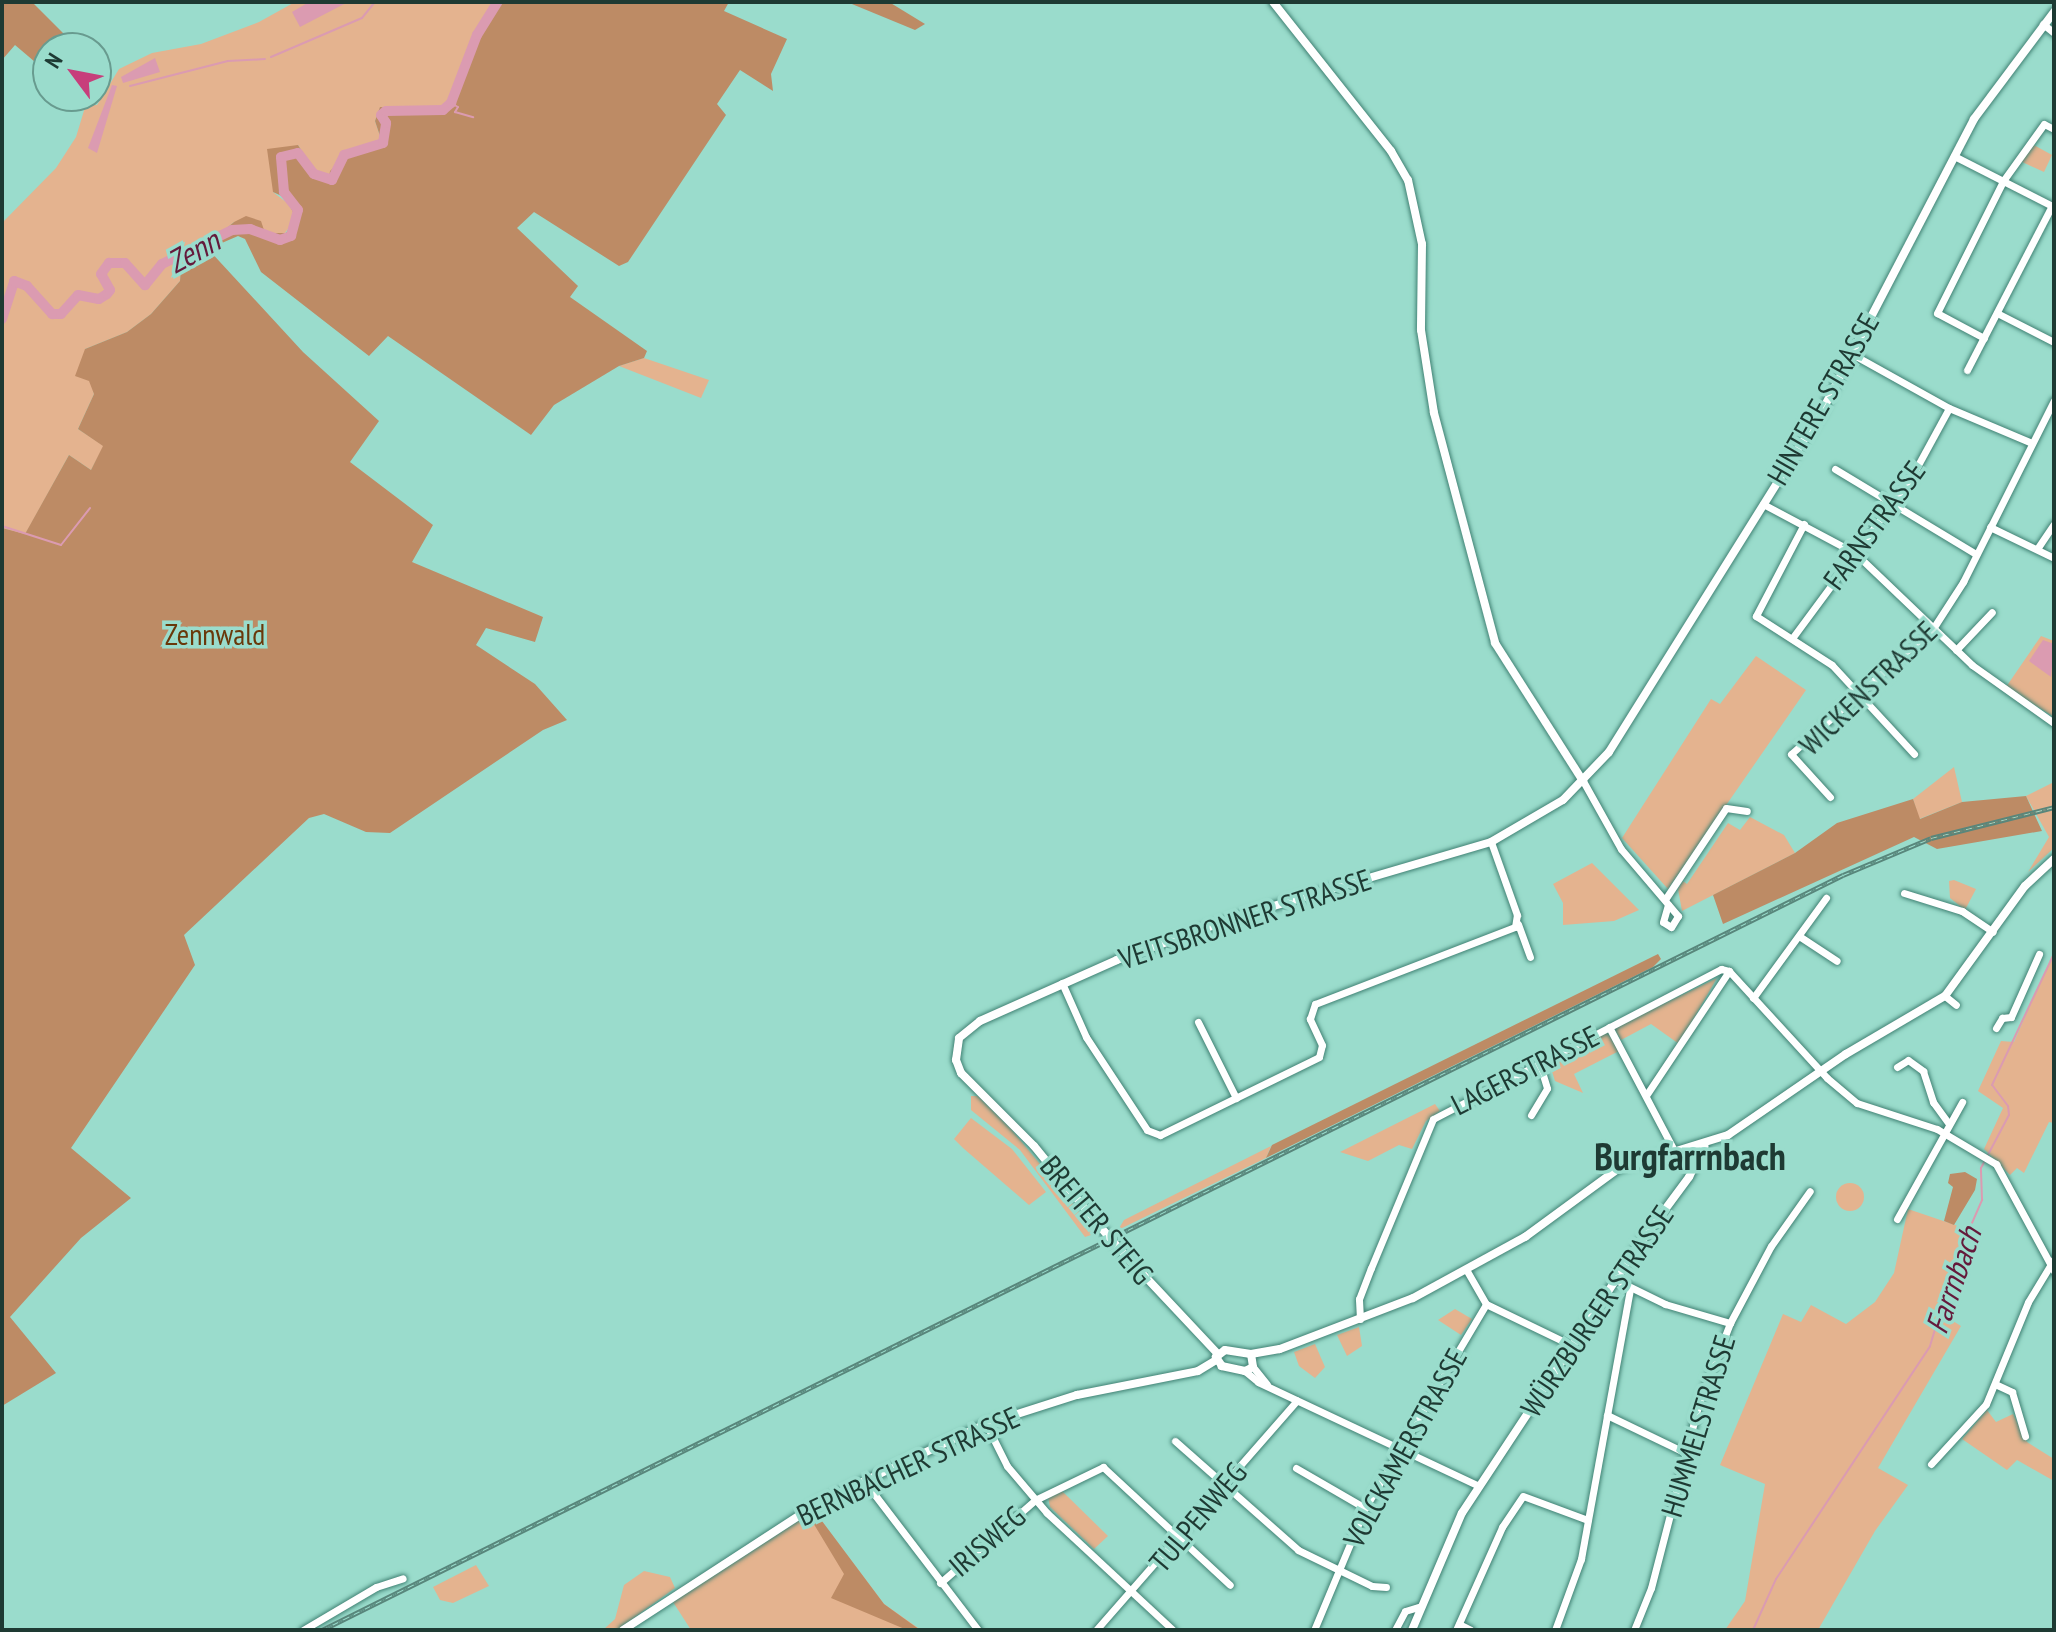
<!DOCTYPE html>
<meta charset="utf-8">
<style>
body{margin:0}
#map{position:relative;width:2056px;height:1632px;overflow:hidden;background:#9adccc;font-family:"PT Sans Narrow",sans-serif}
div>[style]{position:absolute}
.green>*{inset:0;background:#e4b38f}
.round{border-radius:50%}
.forest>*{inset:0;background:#bd8b65}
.water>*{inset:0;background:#db9bb1}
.stream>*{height:2px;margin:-1px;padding:0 1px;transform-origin:1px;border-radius:1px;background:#db9bb1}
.river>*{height:10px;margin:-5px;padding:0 5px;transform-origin:5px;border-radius:5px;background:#db9bb1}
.roads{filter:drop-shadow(0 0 2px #418274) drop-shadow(0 0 2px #418274)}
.minor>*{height:7px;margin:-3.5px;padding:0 3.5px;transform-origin:3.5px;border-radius:3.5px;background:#fff}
.tertiary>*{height:8px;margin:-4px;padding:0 4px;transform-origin:4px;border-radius:4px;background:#fff}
.rail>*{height:5px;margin-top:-2.5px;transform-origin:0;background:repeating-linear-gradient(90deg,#9adccc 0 6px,#58867b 0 12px);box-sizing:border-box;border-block:2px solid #58867b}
.bridges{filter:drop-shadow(0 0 2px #418274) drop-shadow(0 0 2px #418274)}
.tertiary-bridge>*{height:8px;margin:-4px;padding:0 4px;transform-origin:4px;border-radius:4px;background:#fff}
span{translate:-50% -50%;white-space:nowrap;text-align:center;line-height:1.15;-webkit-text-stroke:7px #9adccc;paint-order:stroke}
.street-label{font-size:30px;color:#1e3a33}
.park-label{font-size:30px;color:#69380a}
.water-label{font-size:32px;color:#641a3b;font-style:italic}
.district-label{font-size:38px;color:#1e3a33;font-weight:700}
.frame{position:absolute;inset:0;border:4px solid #1e3a33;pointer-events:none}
.north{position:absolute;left:32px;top:32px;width:80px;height:80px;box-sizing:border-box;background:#9adccc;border:2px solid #689b8f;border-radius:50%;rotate:302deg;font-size:22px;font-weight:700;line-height:32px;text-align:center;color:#1e3a33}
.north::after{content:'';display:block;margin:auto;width:28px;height:36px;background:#c73e7b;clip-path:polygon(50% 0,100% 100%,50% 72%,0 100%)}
</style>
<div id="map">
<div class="green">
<div style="clip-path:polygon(295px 2px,496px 2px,475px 34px,445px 113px,380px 108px,375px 121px,381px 139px,345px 157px,330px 180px,317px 175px,298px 145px,273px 192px,295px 209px,296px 218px,285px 233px,264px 233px,234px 222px,181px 267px,180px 281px,151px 314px,127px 332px,85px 349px,94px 394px,78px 429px,104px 446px,91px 470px,69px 455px,25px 535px,2px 528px,2px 223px,56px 168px,76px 137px,86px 104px,97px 105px,119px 69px,152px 53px,201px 44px,259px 22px)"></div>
<div style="clip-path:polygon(2032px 144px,2052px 155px,2044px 172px,2020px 161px)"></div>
<div style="clip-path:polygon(644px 358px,709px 380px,701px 398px,619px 366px)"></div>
<div style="clip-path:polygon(2041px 636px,2054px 641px,2054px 717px,2006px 687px)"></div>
<div style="clip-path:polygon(1756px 656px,1806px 690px,1668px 889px,1622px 838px,1711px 699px,1720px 704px)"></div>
<div style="clip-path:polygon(1954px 767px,1962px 802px,1919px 819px,1913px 799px)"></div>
<div style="clip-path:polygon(2054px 782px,2054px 848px,2028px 872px,2049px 837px,2026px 796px)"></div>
<div style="clip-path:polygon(1750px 817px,1784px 835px,1795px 853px,1682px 911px,1678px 889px,1683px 881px,1687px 884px,1728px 823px,1740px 830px)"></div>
<div style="clip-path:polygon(1592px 863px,1639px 910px,1614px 921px,1563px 925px,1563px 903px,1553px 884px)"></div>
<div style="clip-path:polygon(1954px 880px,1976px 889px,1965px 910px,1950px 898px,1949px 881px)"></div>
<div style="clip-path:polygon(2054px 951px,2054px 1123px,2049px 1122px,2024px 1173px,2017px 1168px,2010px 1175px,1984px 1149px,2003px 1108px,1978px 1091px,2001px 1041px,2014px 1042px)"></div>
<div style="clip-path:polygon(1717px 978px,1679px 1044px,1651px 1024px,1621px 1040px,1614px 1028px)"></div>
<div style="clip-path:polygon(1607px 1032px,1619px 1051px,1574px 1074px,1583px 1093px,1555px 1081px,1549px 1062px)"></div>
<div style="clip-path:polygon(971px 1096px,978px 1096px,1011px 1129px,1097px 1233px,1085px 1237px,1020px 1150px,971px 1110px)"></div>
<div style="clip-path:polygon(1435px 1104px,1440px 1111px,1426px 1121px,1412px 1149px,1399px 1145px,1368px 1161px,1340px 1152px)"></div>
<div style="clip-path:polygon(971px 1118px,1012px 1149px,1046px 1192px,1029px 1205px,963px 1148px,954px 1139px)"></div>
<div style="clip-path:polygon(1271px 1146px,1266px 1158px,1118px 1230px,1124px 1220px)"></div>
<div class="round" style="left:1836px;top:1183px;width:28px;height:28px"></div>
<div style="clip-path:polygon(1908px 1209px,1964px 1228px,1940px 1313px,1961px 1326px,1878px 1468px,1908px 1485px,1875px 1531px,1818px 1630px,1725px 1630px,1745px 1601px,1765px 1484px,1720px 1465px,1783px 1314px,1801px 1322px,1811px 1305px,1846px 1324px,1875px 1302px,1894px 1273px)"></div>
<div style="clip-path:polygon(1455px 1309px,1472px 1319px,1461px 1335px,1438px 1320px)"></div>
<div style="clip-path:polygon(1359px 1327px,1362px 1346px,1347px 1356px,1337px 1335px)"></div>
<div style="clip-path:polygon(1315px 1344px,1325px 1367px,1315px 1378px,1299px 1366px,1294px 1352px)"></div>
<div style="clip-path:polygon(1987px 1410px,1996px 1422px,2013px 1414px,2027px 1442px,2054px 1459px,2054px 1481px,2017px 1460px,2007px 1470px,1962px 1439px)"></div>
<div style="clip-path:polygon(1060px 1489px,1108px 1536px,1094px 1549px,1050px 1507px,1048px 1497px)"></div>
<div style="clip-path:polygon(814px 1511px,884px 1604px,921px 1630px,691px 1630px,673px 1602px)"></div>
<div style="clip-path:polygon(476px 1565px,489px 1586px,453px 1603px,440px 1600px,433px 1587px)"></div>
<div style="clip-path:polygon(644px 1571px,670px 1577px,675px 1588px,617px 1630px,603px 1630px,615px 1619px,624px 1585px)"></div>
</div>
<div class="forest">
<div style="clip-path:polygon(2px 2px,32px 2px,78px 48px,48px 48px,48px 73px,15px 45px,2px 60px)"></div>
<div style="clip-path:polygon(496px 2px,729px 2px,724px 11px,787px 39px,771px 74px,773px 91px,740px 70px,717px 104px,726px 115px,628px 262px,619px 266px,534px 212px,517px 228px,578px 286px,570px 297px,647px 351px,644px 358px,619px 366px,554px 405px,531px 435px,388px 336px,369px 356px,261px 272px,245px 239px,238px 236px,208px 249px,303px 352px,379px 421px,350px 462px,433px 525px,412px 562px,543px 617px,535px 642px,486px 628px,476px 645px,535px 684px,567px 720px,543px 730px,390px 833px,366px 832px,324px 814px,309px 818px,184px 935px,195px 965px,71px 1148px,131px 1198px,81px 1238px,10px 1317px,56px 1373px,2px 1406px,2px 528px,25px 534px,69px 455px,91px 470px,103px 446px,78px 429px,94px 394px,89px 381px,75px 376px,85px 349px,127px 332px,151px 314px,180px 281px,181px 267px,234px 222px,246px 216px,261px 221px,265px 233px,286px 233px,296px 218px,286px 198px,273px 192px,267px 149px,298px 145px,317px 175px,329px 179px,330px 171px,345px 157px,381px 139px,375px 121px,380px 107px,444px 112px,475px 34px)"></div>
<div style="clip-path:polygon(847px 2px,889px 2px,925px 24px,915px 30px)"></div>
<div style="clip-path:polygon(2026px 796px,2042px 831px,1937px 849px,1914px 837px,1723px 924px,1713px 895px,1795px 853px,1837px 823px,1913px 799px,1920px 819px,1962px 802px)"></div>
<div style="clip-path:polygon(1658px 954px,1661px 959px,1653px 967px,1266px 1158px,1272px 1145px)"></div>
<div style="clip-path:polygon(1965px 1172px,1977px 1179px,1975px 1190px,1954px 1225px,1944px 1221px,1953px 1187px,1948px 1183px,1950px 1174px)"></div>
<div style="clip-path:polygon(816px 1513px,884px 1604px,920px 1630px,907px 1630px,831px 1598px,844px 1574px,812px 1521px)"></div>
</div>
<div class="water">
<div style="clip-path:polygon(309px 2px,348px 2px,300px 27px,292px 12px)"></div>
<div style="clip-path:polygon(155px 58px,160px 72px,123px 83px,121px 77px)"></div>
<div style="clip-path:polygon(112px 85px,117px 86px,97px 153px,88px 148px)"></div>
<div style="clip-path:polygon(2043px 640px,2054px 644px,2051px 677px,2029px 661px)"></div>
</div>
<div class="stream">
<div style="left:271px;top:57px;width:99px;rotate:-23.2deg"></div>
<div style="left:362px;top:18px;width:21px;rotate:-51deg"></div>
<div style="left:130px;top:86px;width:101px;rotate:-14.3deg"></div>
<div style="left:228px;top:61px;width:37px;rotate:-3deg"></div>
<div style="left:451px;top:103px;width:8px;rotate:30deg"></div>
<div style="left:458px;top:107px;width:6px;rotate:121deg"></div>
<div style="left:455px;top:112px;width:19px;rotate:16deg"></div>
<div style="left:2px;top:526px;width:62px;rotate:17.9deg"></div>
<div style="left:61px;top:545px;width:47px;rotate:-51.9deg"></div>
<div style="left:1753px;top:1630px;width:56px;rotate:-65.7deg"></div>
<div style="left:1776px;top:1579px;width:279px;rotate:-56.5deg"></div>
<div style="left:1930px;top:1346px;width:42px;rotate:-73.3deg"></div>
<div style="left:1942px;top:1306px;width:39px;rotate:-59deg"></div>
<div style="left:1962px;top:1273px;width:34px;rotate:-85deg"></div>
<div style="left:1965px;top:1239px;width:43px;rotate:-66.4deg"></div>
<div style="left:1982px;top:1200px;width:32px;rotate:-92deg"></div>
<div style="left:1981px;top:1168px;width:60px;rotate:-62.2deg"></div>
<div style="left:2009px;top:1115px;width:9px;rotate:-96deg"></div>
<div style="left:2008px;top:1106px;width:26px;rotate:-127deg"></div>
<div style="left:1992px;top:1085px;width:145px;rotate:-64.7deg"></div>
</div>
<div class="river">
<div style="left:2px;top:319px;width:40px;rotate:-72deg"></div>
<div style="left:14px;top:281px;width:14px;rotate:21deg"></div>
<div style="left:27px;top:286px;width:38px;rotate:48deg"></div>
<div style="left:52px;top:314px;width:9px"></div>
<div style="left:61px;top:314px;width:25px;rotate:-48deg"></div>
<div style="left:78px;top:295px;width:21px;rotate:11deg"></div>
<div style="left:99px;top:299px;width:9px;rotate:-32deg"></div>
<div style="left:107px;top:294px;width:5px;rotate:-53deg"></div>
<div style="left:110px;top:290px;width:18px;rotate:-119deg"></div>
<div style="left:101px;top:274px;width:14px;rotate:-54deg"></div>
<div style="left:109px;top:263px;width:16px"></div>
<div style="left:125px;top:263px;width:30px;rotate:48deg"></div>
<div style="left:145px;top:285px;width:27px;rotate:-51deg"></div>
<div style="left:162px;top:264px;width:78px;rotate:-25.9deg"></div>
<div style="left:232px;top:230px;width:18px;rotate:-3deg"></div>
<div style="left:250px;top:229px;width:32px;rotate:20deg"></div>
<div style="left:280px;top:240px;width:12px;rotate:-20deg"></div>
<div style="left:291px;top:236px;width:27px;rotate:-75deg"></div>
<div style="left:298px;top:210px;width:23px;rotate:-128deg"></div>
<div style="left:284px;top:192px;width:35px;rotate:-95deg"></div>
<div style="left:281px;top:157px;width:17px;rotate:-13deg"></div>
<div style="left:298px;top:153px;width:26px;rotate:53deg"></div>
<div style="left:314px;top:174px;width:19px;rotate:18deg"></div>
<div style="left:332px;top:180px;width:28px;rotate:-64deg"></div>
<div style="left:344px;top:155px;width:41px;rotate:-17.1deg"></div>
<div style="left:383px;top:143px;width:20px;rotate:-81deg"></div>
<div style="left:386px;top:123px;width:9px;rotate:-122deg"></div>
<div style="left:381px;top:115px;width:6px;rotate:-39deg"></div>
<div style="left:386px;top:111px;width:57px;rotate:-1deg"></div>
<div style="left:443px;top:110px;width:11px;rotate:-41deg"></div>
<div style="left:451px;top:103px;width:73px;rotate:-69.1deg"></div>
<div style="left:477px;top:35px;width:39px;rotate:-58deg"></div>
</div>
<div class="roads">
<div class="minor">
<div style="left:2043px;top:24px;width:14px;rotate:39deg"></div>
<div style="left:1954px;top:156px;width:112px;rotate:27deg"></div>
<div style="left:1997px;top:313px;width:64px;rotate:27deg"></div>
<div style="left:1984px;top:338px;width:53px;rotate:-152deg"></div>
<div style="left:1937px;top:313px;width:148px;rotate:-63.4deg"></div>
<div style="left:2003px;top:181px;width:70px;rotate:-54.3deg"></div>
<div style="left:2044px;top:124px;width:11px;rotate:27deg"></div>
<div style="left:1852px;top:354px;width:111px;rotate:29.1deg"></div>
<div style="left:1949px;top:408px;width:90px;rotate:22.9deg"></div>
<div style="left:1967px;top:370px;width:183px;rotate:-62.7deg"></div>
<div style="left:1835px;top:469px;width:165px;rotate:31.1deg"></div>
<div style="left:1763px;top:504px;width:104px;rotate:28deg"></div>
<div style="left:1855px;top:553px;width:162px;rotate:43.7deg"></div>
<div style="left:1972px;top:665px;width:100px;rotate:35.3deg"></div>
<div style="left:1804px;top:524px;width:104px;rotate:117.6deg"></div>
<div style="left:1756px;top:616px;width:90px;rotate:32.8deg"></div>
<div style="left:1832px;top:665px;width:121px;rotate:47.3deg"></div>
<div style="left:1990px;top:527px;width:71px;rotate:25.8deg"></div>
<div style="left:2037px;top:549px;width:30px;rotate:-56deg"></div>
<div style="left:1793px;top:637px;width:200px;rotate:-53.5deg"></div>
<div style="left:1912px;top:476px;width:77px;rotate:-61.4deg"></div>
<div style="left:1956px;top:650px;width:52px;rotate:-46.5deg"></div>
<div style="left:1583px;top:781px;width:78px;rotate:60.8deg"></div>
<div style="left:1621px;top:849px;width:88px;rotate:49.6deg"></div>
<div style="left:1678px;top:916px;width:13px;rotate:122deg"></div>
<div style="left:1671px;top:927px;width:9px;rotate:-148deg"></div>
<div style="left:1663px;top:922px;width:18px;rotate:-74deg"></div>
<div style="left:1830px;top:797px;width:58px;rotate:-132.2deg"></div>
<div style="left:1791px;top:754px;width:191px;rotate:-41.6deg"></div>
<div style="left:1934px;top:627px;width:54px;rotate:-57.2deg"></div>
<div style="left:1963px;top:582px;width:203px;rotate:-63.4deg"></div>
<div style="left:1904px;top:893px;width:61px;rotate:17.2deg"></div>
<div style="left:1962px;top:911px;width:37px;rotate:34deg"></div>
<div style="left:1666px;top:898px;width:108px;rotate:-56.3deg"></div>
<div style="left:1726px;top:808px;width:21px;rotate:8deg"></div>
<div style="left:1518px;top:924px;width:35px;rotate:70deg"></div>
<div style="left:1799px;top:936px;width:45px;rotate:33.3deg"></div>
<div style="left:1062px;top:983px;width:59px;rotate:66deg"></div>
<div style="left:1086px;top:1037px;width:111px;rotate:56.7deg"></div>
<div style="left:1147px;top:1130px;width:14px;rotate:21deg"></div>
<div style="left:1160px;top:1135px;width:177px;rotate:-26.1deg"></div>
<div style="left:1319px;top:1057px;width:12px;rotate:-76deg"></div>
<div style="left:1322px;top:1045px;width:29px;rotate:-115deg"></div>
<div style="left:1310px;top:1019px;width:16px;rotate:-72deg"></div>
<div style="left:1315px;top:1004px;width:214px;rotate:-21.1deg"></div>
<div style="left:1515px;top:927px;width:12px;rotate:-81deg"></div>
<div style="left:1517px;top:915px;width:77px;rotate:-109.6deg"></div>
<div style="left:1945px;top:996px;width:14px;rotate:39deg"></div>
<div style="left:1753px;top:998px;width:124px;rotate:-53.9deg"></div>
<div style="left:1198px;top:1022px;width:85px;rotate:63.4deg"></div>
<div style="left:1609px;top:1027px;width:141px;rotate:62.2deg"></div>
<div style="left:1996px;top:1028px;width:12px;rotate:-59deg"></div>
<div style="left:2002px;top:1018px;width:9px;rotate:-6deg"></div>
<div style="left:2011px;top:1017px;width:69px;rotate:-66deg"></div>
<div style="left:1897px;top:1067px;width:13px;rotate:-32deg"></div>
<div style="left:1908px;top:1060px;width:19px;rotate:36deg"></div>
<div style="left:1923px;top:1071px;width:33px;rotate:72deg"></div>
<div style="left:1933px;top:1102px;width:26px;rotate:54deg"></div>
<div style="left:1647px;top:1094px;width:148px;rotate:-56.3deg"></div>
<div style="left:1531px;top:1115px;width:31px;rotate:-59deg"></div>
<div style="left:1547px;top:1088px;width:27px;rotate:-107deg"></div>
<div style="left:1897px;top:1219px;width:134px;rotate:-60.9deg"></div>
<div style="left:1616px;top:1280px;width:55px;rotate:26.1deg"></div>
<div style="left:1665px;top:1304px;width:68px;rotate:16.3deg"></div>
<div style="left:1486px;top:1304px;width:97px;rotate:25.8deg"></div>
<div style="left:1360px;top:1319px;width:20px;rotate:-93deg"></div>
<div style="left:1359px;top:1299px;width:33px;rotate:-69deg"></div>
<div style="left:1371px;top:1268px;width:161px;rotate:-67.4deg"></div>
<div style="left:1433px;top:1119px;width:325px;rotate:-27.5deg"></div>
<div style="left:1721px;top:969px;width:8px;rotate:14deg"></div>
<div style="left:1729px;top:971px;width:145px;rotate:47.5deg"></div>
<div style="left:1827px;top:1078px;width:39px;rotate:40deg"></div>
<div style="left:1857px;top:1103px;width:84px;rotate:18deg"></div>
<div style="left:1937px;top:1129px;width:69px;rotate:30.7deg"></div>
<div style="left:1996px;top:1164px;width:122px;rotate:61.5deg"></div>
<div style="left:1253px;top:1367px;width:22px;rotate:51deg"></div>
<div style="left:1245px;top:1371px;width:17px;rotate:40deg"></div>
<div style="left:1258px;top:1382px;width:244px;rotate:25.2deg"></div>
<div style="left:1995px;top:1384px;width:19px;rotate:25deg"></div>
<div style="left:2012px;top:1392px;width:46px;rotate:73.5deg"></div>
<div style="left:1607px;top:1415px;width:85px;rotate:25.7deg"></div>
<div style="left:986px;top:1424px;width:47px;rotate:63.4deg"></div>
<div style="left:1007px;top:1466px;width:62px;rotate:49.6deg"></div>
<div style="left:1047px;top:1513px;width:172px;rotate:42.9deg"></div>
<div style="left:1175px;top:1441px;width:164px;rotate:41.5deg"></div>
<div style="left:1298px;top:1550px;width:82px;rotate:25.9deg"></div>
<div style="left:1372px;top:1586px;width:14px;rotate:4deg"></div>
<div style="left:1931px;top:1464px;width:81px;rotate:-47.5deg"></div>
<div style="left:1986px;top:1404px;width:110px;rotate:-67.6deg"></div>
<div style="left:2028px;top:1302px;width:50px;rotate:-58.8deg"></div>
<div style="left:1296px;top:1468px;width:80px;rotate:30.1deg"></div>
<div style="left:865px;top:1482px;width:186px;rotate:52.6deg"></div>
<div style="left:940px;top:1583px;width:126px;rotate:-41.1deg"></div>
<div style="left:1035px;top:1500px;width:76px;rotate:-25.9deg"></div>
<div style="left:1103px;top:1467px;width:173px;rotate:42.9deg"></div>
<div style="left:1459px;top:1624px;width:13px;rotate:27deg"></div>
<div style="left:303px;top:1630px;width:85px;rotate:-30.5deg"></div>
<div style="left:376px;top:1587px;width:28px;rotate:-18deg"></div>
<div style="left:1096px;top:1630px;width:305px;rotate:-48.8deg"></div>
<div style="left:1314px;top:1630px;width:132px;rotate:-67.3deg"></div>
<div style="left:1365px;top:1508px;width:237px;rotate:-59.3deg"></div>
<div style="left:1486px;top:1304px;width:38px;rotate:-120deg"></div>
<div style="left:1395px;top:1630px;width:21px;rotate:-62deg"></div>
<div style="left:1405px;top:1611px;width:17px;rotate:-17deg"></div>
<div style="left:1456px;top:1630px;width:113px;rotate:-65.9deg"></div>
<div style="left:1502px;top:1527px;width:37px;rotate:-56deg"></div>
<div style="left:1523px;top:1496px;width:69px;rotate:20.3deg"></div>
<div style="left:1555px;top:1630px;width:76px;rotate:-69.9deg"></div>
<div style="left:1581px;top:1559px;width:274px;rotate:-79.7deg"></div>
<div style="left:1634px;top:1630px;width:45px;rotate:-68deg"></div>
<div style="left:1651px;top:1588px;width:191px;rotate:-75.5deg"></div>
<div style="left:1699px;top:1403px;width:86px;rotate:-68.8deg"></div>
<div style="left:1730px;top:1323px;width:87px;rotate:-62deg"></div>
<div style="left:1771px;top:1246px;width:67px;rotate:-54.7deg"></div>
</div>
<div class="tertiary">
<div style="left:1273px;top:2px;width:190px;rotate:51.6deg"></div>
<div style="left:1391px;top:151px;width:34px;rotate:60deg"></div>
<div style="left:1408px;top:180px;width:66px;rotate:77.7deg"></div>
<div style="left:1422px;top:244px;width:86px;rotate:90.7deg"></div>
<div style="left:1421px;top:330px;width:84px;rotate:81.1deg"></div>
<div style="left:1434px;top:413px;width:238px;rotate:75.1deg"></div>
<div style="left:1495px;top:643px;width:164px;rotate:57.5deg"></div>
<div style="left:1096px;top:1222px;width:98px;rotate:-129.2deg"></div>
<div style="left:1034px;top:1146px;width:103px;rotate:-135deg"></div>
<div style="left:961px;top:1073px;width:14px;rotate:-111deg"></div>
<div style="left:956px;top:1060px;width:22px;rotate:-82deg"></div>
<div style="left:959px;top:1038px;width:27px;rotate:-39deg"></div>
<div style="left:980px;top:1021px;width:150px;rotate:-24deg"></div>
<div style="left:1117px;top:960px;width:134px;rotate:-19.7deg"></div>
<div style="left:1243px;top:915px;width:259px;rotate:-16.4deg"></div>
<div style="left:1491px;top:842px;width:83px;rotate:-30.3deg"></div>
<div style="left:1563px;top:800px;width:66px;rotate:-46.2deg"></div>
<div style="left:1609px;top:752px;width:400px;rotate:-58deg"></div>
<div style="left:1821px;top:413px;width:331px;rotate:-62.5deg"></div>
<div style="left:1974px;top:119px;width:134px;rotate:-53.2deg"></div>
<div style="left:1124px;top:1254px;width:137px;rotate:46.8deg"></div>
<div style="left:1225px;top:1350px;width:26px;rotate:9deg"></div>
<div style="left:1251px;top:1354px;width:13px;rotate:81deg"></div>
<div style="left:1253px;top:1367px;width:9px;rotate:153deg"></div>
<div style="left:1245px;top:1371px;width:24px;rotate:-168deg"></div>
<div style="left:1222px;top:1366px;width:11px;rotate:-124deg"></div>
<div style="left:1216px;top:1357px;width:11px;rotate:-38deg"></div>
<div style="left:1251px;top:1354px;width:29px;rotate:-10deg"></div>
<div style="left:1280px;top:1349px;width:142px;rotate:-21deg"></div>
<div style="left:1413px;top:1298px;width:128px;rotate:-28.6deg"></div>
<div style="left:1525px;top:1237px;width:115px;rotate:-36.2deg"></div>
<div style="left:1618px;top:1169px;width:115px;rotate:-17.2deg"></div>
<div style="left:1728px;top:1135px;width:143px;rotate:-34.5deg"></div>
<div style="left:1846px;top:1054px;width:115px;rotate:-30.4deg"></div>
<div style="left:1945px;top:996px;width:136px;rotate:-54deg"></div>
<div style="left:2025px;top:886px;width:40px;rotate:-43deg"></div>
<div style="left:623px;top:1630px;width:237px;rotate:-33deg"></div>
<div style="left:822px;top:1501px;width:181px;rotate:-25.2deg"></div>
<div style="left:986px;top:1424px;width:96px;rotate:-17.7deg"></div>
<div style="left:1077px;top:1395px;width:123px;rotate:-11.2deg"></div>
<div style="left:1198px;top:1371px;width:21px;rotate:-31deg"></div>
<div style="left:1412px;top:1630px;width:127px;rotate:-66.9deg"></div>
<div style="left:1462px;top:1513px;width:320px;rotate:-56.6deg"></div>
<div style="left:1638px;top:1246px;width:86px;rotate:-53.5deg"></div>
<div style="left:1689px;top:1177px;width:34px;rotate:-63deg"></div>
</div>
</div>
<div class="rail">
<div style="left:322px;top:1630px;width:1698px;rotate:-26.4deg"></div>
<div style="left:1843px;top:875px;width:95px;rotate:-22.8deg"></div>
<div style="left:1931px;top:838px;width:127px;rotate:-14.1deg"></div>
</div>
<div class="bridges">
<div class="tertiary-bridge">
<div style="left:1096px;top:1222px;width:43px;rotate:48.8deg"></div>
</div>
</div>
<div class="street-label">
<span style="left:1823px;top:399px;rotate:-60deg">HINTERE STRASSE</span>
<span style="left:1874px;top:525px;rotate:-54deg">FARNSTRASSE</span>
<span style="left:1868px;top:688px;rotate:-44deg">WICKENSTRASSE</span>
<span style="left:1245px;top:919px;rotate:-18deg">VEITSBRONNER STRASSE</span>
<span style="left:1525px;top:1070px;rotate:-27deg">LAGERSTRASSE</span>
<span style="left:1097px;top:1220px;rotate:50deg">BREITER STEIG</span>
<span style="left:1597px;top:1311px;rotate:-56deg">WÜRZBURGER STRASSE</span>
<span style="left:1698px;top:1426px;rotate:-73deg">HUMMELSTRASSE</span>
<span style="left:1405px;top:1448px;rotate:-61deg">VOLCKAMERSTRASSE</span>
<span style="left:908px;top:1466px;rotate:-25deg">BERNBACHER STRASSE</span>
<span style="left:1198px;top:1517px;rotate:-50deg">TULPENWEG</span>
<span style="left:987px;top:1541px;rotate:-41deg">IRISWEG</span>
</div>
<div class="park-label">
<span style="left:215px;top:634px">Zennwald</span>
</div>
<div class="water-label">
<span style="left:193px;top:251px;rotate:-29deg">Zenn</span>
<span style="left:1953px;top:1280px;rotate:-71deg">Farrnbach</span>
</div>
<div class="district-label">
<span style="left:1690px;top:1156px">Burgfarrnbach</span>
</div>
<div class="frame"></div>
<div class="north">N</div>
</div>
